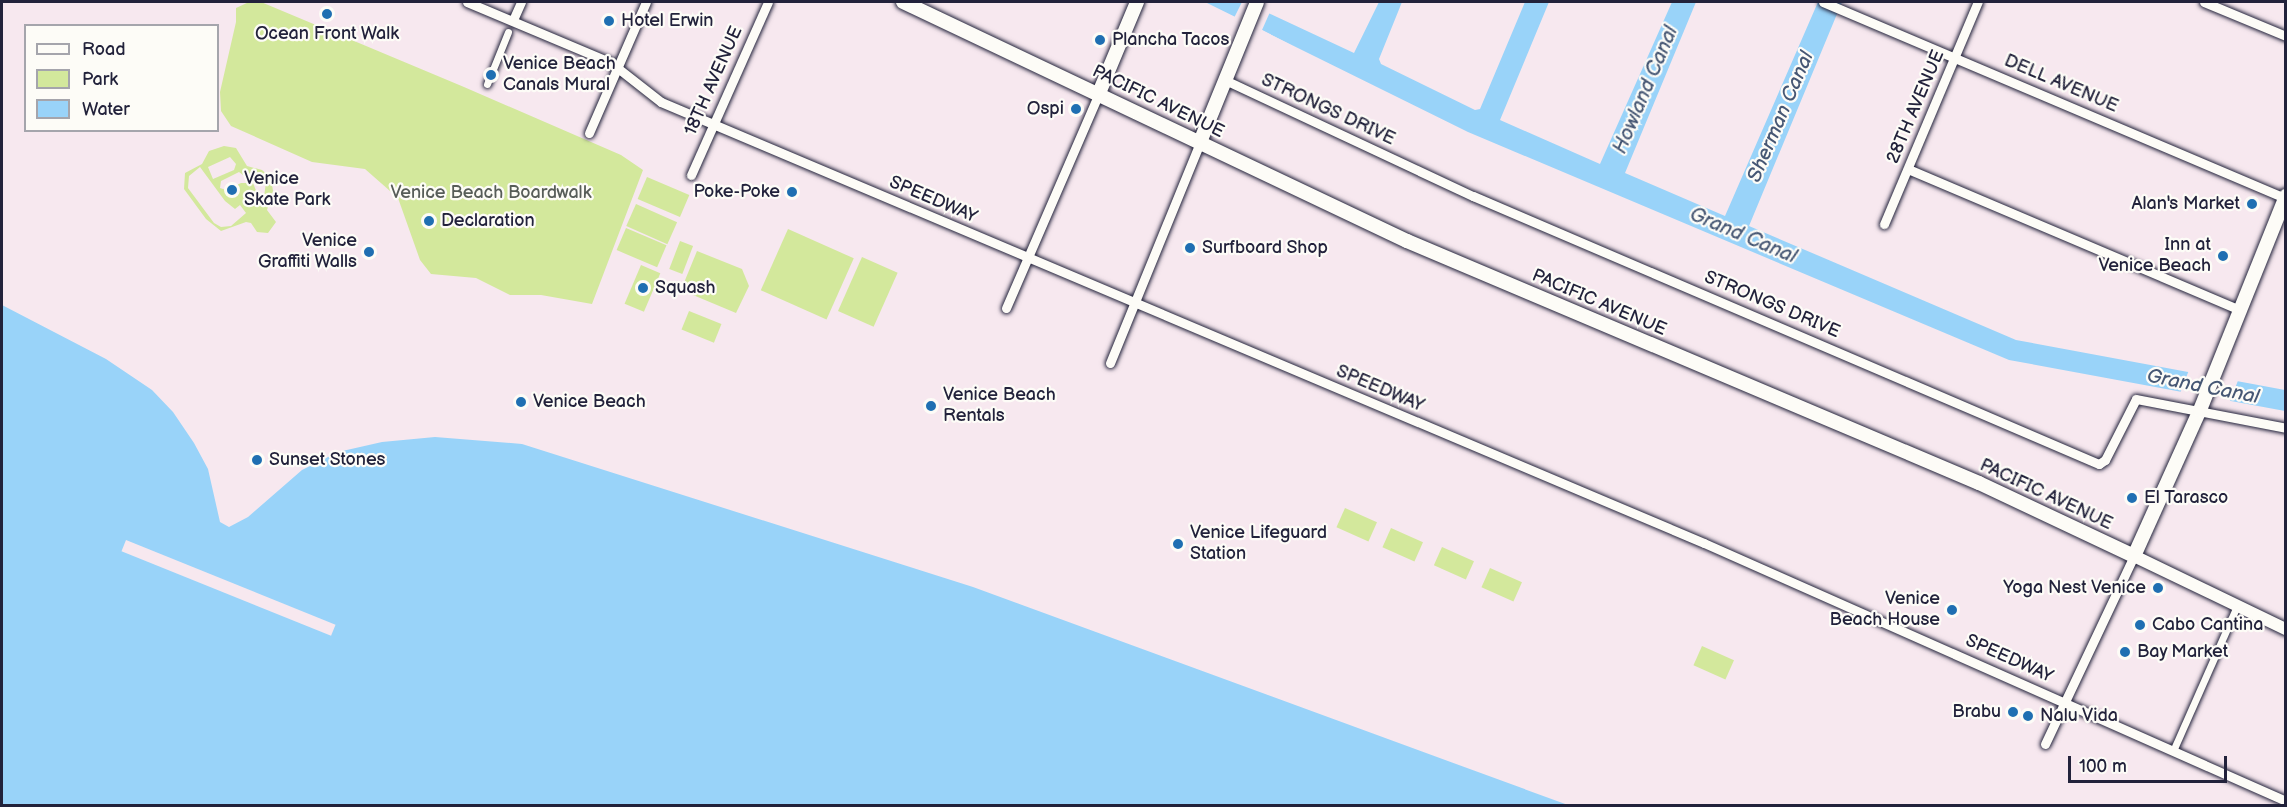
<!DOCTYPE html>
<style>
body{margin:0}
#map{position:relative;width:2287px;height:807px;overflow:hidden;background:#f7e8ef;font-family:"Balsamiq Sans",sans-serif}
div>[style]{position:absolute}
.green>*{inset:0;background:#d3e89c;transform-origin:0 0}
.water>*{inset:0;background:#99d3f9}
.pier>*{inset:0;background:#f7e8ef;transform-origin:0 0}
.roads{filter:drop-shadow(0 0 2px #22223b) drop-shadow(0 0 2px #22223b)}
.pedestrian>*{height:7px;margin:-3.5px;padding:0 3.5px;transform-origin:3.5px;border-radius:3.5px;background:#fdfcf7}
.minor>*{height:9px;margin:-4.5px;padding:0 4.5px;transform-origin:4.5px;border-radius:4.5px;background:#fdfcf7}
.tertiary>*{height:12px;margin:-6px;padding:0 6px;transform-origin:6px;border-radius:6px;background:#fdfcf7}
.secondary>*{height:14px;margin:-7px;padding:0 7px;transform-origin:7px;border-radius:7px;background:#fdfcf7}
.dots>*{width:16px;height:16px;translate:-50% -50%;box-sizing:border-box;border:3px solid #fdfcf7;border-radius:50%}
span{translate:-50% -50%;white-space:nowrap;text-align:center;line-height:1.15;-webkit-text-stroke:4.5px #fdfcf7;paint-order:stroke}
.poi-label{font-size:18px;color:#22223b}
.left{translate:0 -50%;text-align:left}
.right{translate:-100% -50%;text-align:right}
.street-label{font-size:18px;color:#22223b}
.park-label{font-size:18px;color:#575d58}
.water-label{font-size:20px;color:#465774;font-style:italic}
.frame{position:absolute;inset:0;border:3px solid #22223b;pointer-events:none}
.legend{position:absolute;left:24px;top:24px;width:195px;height:108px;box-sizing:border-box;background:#fdfcf7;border:2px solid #a5a5ac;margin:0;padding:8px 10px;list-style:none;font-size:18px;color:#22223b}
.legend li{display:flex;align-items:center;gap:12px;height:30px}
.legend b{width:30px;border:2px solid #a5a5ac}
.scale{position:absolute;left:2068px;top:756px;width:159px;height:27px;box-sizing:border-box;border:3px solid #22223b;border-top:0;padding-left:8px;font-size:18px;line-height:21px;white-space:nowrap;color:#22223b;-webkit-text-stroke:4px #fdfcf7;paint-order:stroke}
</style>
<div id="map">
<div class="green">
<div style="clip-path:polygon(249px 2px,261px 2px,464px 87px,621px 155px,643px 170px,592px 304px,541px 295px,510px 295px,476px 278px,431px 274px,420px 260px,398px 198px,365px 169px,312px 162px,231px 126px,221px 111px,220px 92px,236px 22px,236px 8px)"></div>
<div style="clip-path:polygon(evenodd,224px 146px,236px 148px,247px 166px,262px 170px,271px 178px,273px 191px,267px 210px,276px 222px,268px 233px,257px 232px,251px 223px,246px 222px,221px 231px,206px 219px,184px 189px,185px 173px,202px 164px,209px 151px,224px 146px,230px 157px,236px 164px,234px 170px,213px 179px,208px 167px,230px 157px,224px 146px,200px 167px,225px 201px,235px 209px,240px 205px,246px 213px,231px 226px,221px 227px,214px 223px,188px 188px,189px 176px,200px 167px,224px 146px,239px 172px,247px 178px,256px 173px,266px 182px,264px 197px,259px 203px,251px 201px,257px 193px,253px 183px,241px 183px,226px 190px,220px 188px,221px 181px,239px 172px)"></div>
<div style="left:647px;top:177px;width:46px;height:24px;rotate:23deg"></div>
<div style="left:636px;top:204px;width:45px;height:24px;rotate:24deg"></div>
<div style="left:626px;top:228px;width:44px;height:24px;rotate:23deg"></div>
<div style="left:788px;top:229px;width:72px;height:67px;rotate:24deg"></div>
<div style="left:680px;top:241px;width:14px;height:30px;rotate:21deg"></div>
<div style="clip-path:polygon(697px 251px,742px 269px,749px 286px,736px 313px,681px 290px)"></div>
<div style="left:862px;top:257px;width:39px;height:59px;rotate:24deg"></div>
<div style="left:641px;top:265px;width:21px;height:42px;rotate:23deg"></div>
<div style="left:689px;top:311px;width:35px;height:20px;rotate:22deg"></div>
<div style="left:1345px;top:508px;width:35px;height:21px;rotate:24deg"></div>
<div style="left:1391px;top:528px;width:35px;height:21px;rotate:24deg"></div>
<div style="left:1442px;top:547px;width:35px;height:20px;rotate:24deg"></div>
<div style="left:1490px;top:568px;width:35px;height:21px;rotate:24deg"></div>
<div style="left:1702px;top:646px;width:35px;height:21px;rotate:24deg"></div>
</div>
<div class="water">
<div style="clip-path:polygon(1205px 2px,1245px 2px,1354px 53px,1379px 2px,1402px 2px,1379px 59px,1381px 64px,1475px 110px,1480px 109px,1525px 2px,1549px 2px,1500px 120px,1600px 164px,1672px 2px,1696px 2px,1625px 173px,1725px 216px,1818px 2px,1842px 2px,1749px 226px,2016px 340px,2285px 390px,2285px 411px,2009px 360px,1468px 132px)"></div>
<div style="clip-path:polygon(2px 305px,106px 359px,152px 390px,173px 412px,194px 443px,208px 469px,220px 522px,229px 527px,248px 517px,302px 470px,338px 452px,382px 442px,435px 437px,522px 444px,973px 587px,1568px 805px,2px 806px)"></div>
</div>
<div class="pier">
<div style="clip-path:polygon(1242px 2px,1252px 2px,1304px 26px,1270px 12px,1262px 30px,1293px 46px,1234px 18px)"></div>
<div style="clip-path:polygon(2189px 370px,2239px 378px,2229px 404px,2179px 396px)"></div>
<div style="left:126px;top:540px;width:226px;height:12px;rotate:22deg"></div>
</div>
<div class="roads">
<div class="pedestrian">
<div style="left:487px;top:84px;width:56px;rotate:-68deg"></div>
<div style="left:2173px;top:751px;width:158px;rotate:-66.2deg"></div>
</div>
<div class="minor">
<div style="left:467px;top:2px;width:155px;rotate:22.8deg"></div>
<div style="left:610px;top:62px;width:65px;rotate:38.1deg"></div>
<div style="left:661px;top:102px;width:1132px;rotate:22.92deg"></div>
<div style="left:1704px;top:543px;width:637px;rotate:23.91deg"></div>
<div style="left:1823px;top:2px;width:502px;rotate:22.99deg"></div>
<div style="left:2204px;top:2px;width:89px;rotate:22.5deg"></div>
<div style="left:513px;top:20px;width:20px;rotate:-66deg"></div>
<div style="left:1225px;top:80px;width:274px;rotate:25.1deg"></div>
<div style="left:1473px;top:196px;width:681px;rotate:23.18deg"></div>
<div style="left:2099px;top:464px;width:7px;rotate:-34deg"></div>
<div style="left:2105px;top:460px;width:68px;rotate:-63.1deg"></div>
<div style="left:2136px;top:399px;width:153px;rotate:10.9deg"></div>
<div style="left:589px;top:133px;width:143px;rotate:-66.5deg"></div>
<div style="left:1908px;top:169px;width:361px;rotate:23deg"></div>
<div style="left:691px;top:175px;width:189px;rotate:-66deg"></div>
<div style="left:1884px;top:224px;width:241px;rotate:-67.1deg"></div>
<div style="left:1006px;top:308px;width:234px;rotate:-66.6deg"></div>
<div style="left:1110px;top:363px;width:239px;rotate:-67.8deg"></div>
<div style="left:2045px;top:744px;width:208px;rotate:-64.7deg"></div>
</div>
<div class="tertiary">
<div style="left:2134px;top:556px;width:169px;rotate:25.7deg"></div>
</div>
<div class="secondary">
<div style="left:903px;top:2px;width:558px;rotate:25.37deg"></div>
<div style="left:1407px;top:241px;width:621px;rotate:22.93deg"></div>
<div style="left:1979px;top:483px;width:171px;rotate:25.2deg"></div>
<div style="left:2134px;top:556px;width:160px;rotate:-65.7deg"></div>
<div style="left:2200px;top:410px;width:231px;rotate:-68.1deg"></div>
<div style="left:1099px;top:93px;width:99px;rotate:-67.3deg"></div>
<div style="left:1200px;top:142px;width:151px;rotate:-67.8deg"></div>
</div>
</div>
<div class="dots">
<div style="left:327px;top:14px;background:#1f6fb2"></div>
<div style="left:609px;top:21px;background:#1f6fb2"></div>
<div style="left:1100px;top:40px;background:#1f6fb2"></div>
<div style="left:491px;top:75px;background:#1f6fb2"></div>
<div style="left:1076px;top:109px;background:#1f6fb2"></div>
<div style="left:232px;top:190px;background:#1f6fb2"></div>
<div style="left:792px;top:192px;background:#1f6fb2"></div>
<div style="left:2252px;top:204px;background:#1f6fb2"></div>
<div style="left:429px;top:221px;background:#1f6fb2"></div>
<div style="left:1190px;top:248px;background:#1f6fb2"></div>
<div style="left:369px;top:252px;background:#1f6fb2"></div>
<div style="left:2223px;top:256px;background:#1f6fb2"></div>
<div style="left:643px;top:288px;background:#1f6fb2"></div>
<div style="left:521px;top:402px;background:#1f6fb2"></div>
<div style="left:931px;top:406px;background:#1f6fb2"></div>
<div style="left:257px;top:460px;background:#1f6fb2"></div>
<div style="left:2132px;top:498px;background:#1f6fb2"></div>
<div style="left:1178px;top:544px;background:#1f6fb2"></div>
<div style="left:2158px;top:588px;background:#1f6fb2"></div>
<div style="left:1952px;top:610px;background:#1f6fb2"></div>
<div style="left:2140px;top:625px;background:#1f6fb2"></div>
<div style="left:2125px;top:652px;background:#1f6fb2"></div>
<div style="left:2013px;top:712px;background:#1f6fb2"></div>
<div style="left:2028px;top:716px;background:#1f6fb2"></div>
</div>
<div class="poi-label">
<span class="left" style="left:621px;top:21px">Hotel Erwin</span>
<span style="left:327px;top:34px">Ocean Front Walk</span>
<span class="left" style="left:1112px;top:40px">Plancha Tacos</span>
<span class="left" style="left:503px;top:75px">Venice Beach<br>Canals Mural</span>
<span class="right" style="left:1064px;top:109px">Ospi</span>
<span class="left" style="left:244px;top:190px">Venice<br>Skate Park</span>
<span class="right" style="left:780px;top:192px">Poke-Poke</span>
<span class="right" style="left:2240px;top:204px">Alan's Market</span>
<span class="left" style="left:441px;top:221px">Declaration</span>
<span class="right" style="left:357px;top:252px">Venice<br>Graffiti Walls</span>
<span class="right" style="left:2211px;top:256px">Inn at<br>Venice Beach</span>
<span class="left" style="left:1202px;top:248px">Surfboard Shop</span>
<span class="left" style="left:655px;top:288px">Squash</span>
<span class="left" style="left:943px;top:406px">Venice Beach<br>Rentals</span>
<span class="left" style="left:533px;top:402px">Venice Beach</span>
<span class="left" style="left:269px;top:460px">Sunset Stones</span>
<span class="left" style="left:2144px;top:498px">El Tarasco</span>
<span class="left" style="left:1190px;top:544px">Venice Lifeguard<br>Station</span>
<span class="right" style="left:2146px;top:588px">Yoga Nest Venice</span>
<span class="right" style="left:1940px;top:610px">Venice<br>Beach House</span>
<span class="left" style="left:2152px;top:625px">Cabo Cantina</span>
<span class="left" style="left:2137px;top:652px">Bay Market</span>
<span class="right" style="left:2001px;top:712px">Brabu</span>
<span class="left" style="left:2040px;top:716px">Nalu Vida</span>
</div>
<div class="street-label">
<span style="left:714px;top:81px;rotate:-66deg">18TH AVENUE</span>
<span style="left:2061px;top:84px;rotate:23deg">DELL AVENUE</span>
<span style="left:1158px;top:102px;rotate:26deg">PACIFIC AVENUE</span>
<span style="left:1916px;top:107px;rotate:-67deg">28TH AVENUE</span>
<span style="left:1328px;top:110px;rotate:25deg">STRONGS DRIVE</span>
<span style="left:933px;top:200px;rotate:23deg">SPEEDWAY</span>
<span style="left:1599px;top:303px;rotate:23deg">PACIFIC AVENUE</span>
<span style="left:1772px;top:305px;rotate:23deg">STRONGS DRIVE</span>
<span style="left:1380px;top:389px;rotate:23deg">SPEEDWAY</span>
<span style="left:2046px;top:495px;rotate:25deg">PACIFIC AVENUE</span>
<span style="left:2009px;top:659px;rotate:24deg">SPEEDWAY</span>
</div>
<div class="park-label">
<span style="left:491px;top:193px">Venice Beach Boardwalk</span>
</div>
<div class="water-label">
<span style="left:1646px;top:90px;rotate:-67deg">Howland Canal</span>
<span style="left:1781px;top:117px;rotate:-67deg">Sherman Canal</span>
<span style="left:1743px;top:236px;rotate:23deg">Grand Canal</span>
<span style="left:2203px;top:387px;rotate:11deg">Grand Canal</span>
</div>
<div class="frame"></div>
<ul class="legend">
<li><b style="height:8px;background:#fdfcf7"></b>Road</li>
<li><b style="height:16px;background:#d3e89c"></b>Park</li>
<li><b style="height:16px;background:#99d3f9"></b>Water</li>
</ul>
<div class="scale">100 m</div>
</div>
